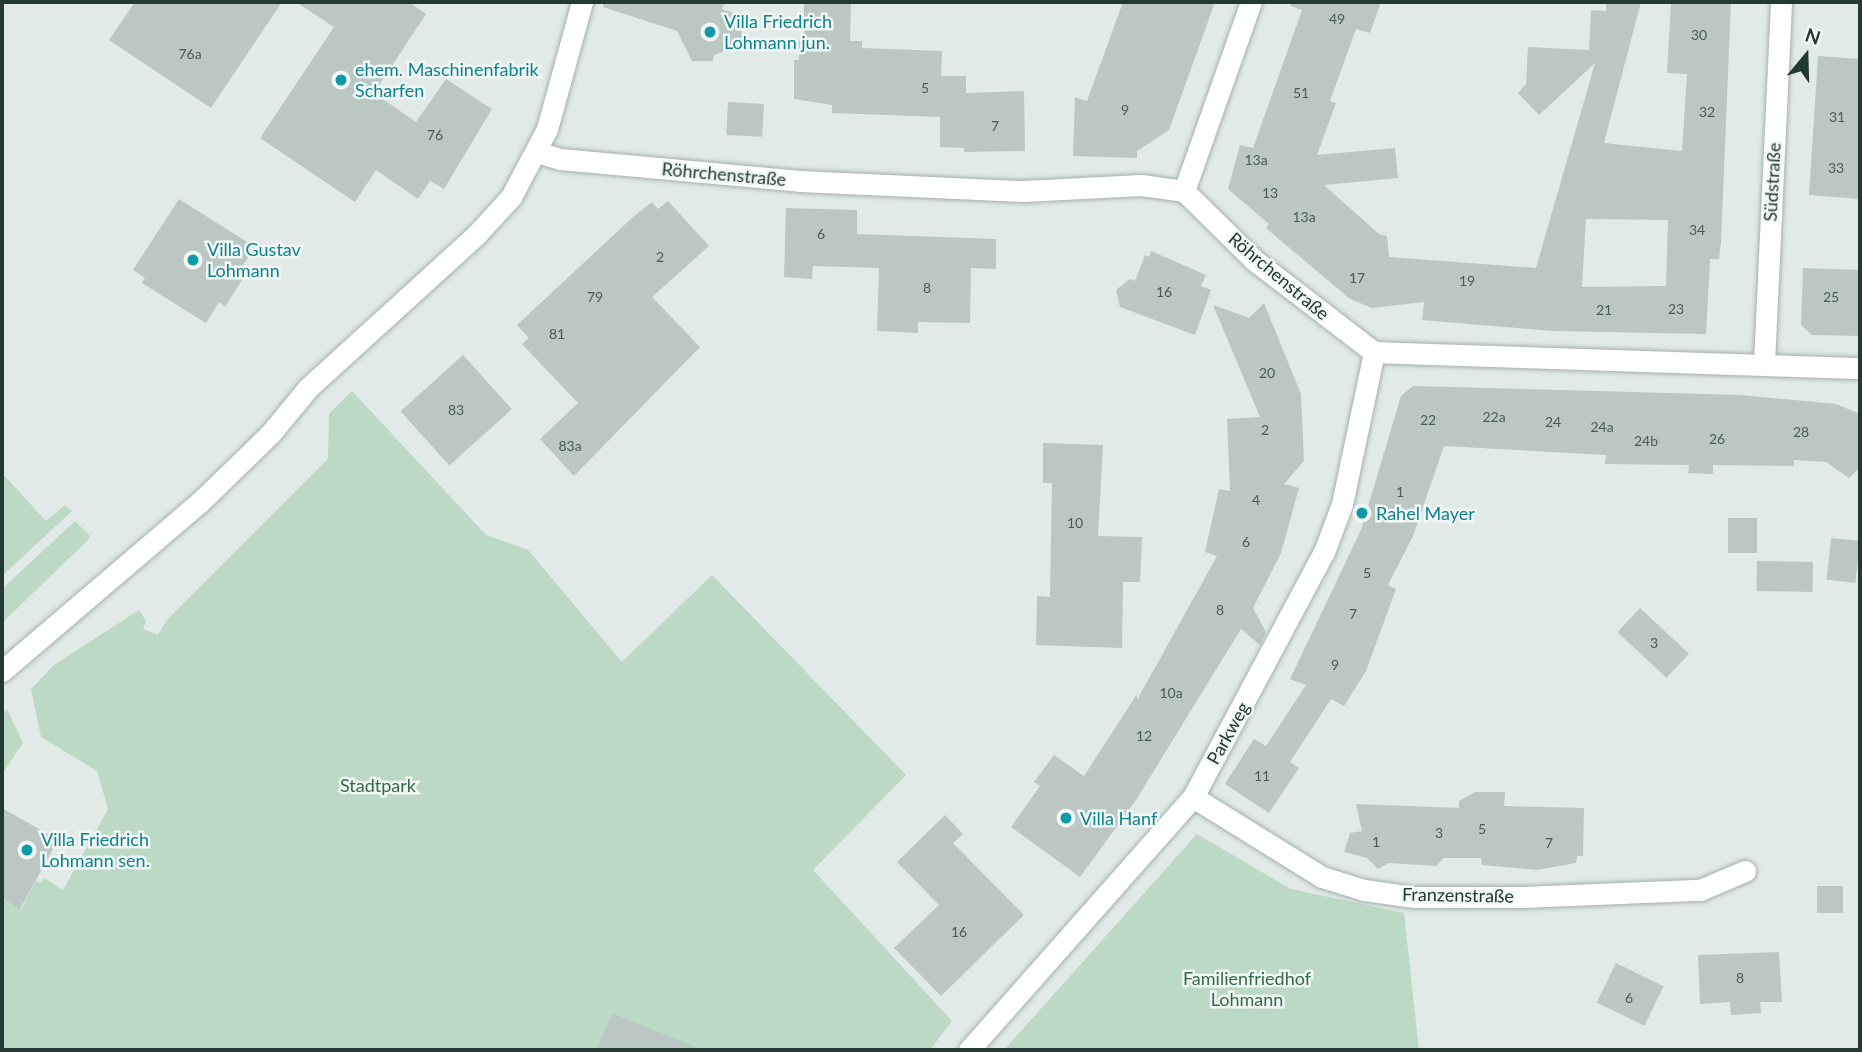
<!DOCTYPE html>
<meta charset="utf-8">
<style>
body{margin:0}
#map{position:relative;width:1862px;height:1052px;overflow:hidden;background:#e1eae6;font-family:Lato,sans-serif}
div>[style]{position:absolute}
.green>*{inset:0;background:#bcd9c5}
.building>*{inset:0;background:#bac7c2;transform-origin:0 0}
.roads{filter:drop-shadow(0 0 2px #a4b1ad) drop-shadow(0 0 2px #a4b1ad)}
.street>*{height:21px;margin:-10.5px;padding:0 10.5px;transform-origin:10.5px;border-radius:10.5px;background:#fff}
.secondary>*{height:21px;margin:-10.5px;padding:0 10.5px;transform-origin:10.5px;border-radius:10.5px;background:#fff}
.dots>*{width:19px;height:19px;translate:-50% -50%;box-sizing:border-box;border:4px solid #f1f7f4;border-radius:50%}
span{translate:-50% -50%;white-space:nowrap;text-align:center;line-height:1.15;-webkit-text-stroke:5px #f1f7f4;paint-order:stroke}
.number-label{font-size:14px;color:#495c58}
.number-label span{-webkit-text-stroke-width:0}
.culture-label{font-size:18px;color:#0d838f}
.left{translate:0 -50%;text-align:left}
.street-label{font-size:18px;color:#233934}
.park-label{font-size:18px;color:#326b4a}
.frame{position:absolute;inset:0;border:4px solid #233934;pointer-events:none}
.north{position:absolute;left:1771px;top:21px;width:70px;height:70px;-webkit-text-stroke:5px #f1f7f4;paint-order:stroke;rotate:19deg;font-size:19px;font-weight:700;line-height:28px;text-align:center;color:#233934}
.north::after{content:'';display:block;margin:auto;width:24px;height:32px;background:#233934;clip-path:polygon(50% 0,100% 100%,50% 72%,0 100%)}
</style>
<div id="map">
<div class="green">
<div style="clip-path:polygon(352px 391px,486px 535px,528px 550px,622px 662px,712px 575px,906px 775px,813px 870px,952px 1021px,930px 1050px,2px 1050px,2px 903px,4px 900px,21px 909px,36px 881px,41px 883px,44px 878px,63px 890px,108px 809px,97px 771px,41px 737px,31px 689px,54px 665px,139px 610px,146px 621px,143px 629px,158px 635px,166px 621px,328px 459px,329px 414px)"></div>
<div style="clip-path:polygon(2px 473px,46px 521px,65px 505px,72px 511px,2px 576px)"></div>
<div style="clip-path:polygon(75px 521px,90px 536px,88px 540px,2px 623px,2px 589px)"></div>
<div style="clip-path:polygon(7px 709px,23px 743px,2px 774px,2px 714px)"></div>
<div style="clip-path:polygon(1197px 834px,1291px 889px,1404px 913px,1419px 1050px,1004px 1050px)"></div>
</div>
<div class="building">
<div style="clip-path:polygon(135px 2px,282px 2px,211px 108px,109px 40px)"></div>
<div style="clip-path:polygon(296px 2px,409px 2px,426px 14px,374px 93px,416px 122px,446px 79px,492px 109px,444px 189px,430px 181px,418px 199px,376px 170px,355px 202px,260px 138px,334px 27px)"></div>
<div style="clip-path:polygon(603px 2px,725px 2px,722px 9px,742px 16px,742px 38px,734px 48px,714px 55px,713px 61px,692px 61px,677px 31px,603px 7px)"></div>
<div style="clip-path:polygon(804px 2px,851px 2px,850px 41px,862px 41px,862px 48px,942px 51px,941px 76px,966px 76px,966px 93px,1024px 91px,1025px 151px,964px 152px,964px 148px,940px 147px,940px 117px,832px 113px,832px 105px,794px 99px,794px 60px,799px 60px,799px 41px,804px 41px)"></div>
<div style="clip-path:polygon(1123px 2px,1215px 2px,1169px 130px,1137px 151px,1137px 158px,1073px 156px,1075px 97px,1087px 101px)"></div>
<div style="clip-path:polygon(evenodd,1291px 2px,1381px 2px,1370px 33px,1356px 29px,1330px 101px,1336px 103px,1317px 155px,1395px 148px,1398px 178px,1324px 185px,1379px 234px,1387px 236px,1389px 257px,1536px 268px,1595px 63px,1539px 115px,1518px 93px,1526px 84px,1528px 47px,1589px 50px,1591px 10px,1606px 11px,1606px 2px,1641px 2px,1604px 143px,1682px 151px,1687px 74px,1667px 73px,1671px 2px,1731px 2px,1721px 242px,1719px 259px,1710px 259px,1706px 334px,1553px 331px,1422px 320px,1424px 302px,1372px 308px,1350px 299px,1266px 228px,1269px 224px,1228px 189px,1240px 145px,1253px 148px,1302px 10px,1291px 6px,1291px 2px,1586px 219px,1668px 220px,1666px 286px,1582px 287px,1586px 219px)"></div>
<div style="clip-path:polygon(1818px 56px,1860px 59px,1860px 199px,1809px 195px)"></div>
<div style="left:728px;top:102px;width:36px;height:33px;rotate:3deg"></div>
<div style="clip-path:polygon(179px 199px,255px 247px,241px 268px,247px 272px,225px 307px,219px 302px,206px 323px,142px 283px,145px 278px,133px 270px)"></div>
<div style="clip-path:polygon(668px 201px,709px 246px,652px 297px,700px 347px,574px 476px,540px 439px,578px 403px,522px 344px,529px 338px,517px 325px,633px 217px,652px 202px,658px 209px)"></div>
<div style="clip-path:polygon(786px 208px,857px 210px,857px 234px,996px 239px,996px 269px,971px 268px,970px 323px,918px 322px,918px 333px,877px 331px,879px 268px,813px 266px,812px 279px,784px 277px)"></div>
<div style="clip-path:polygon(1151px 251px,1206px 275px,1201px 286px,1211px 290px,1195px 335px,1120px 307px,1116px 290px,1130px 279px,1135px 281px,1145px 255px,1149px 257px)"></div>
<div style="clip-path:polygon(1803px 268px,1860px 270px,1860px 336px,1812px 335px,1801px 325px)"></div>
<div style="clip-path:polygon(1264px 303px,1301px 394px,1304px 461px,1284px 484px,1299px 488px,1281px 553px,1253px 608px,1266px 632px,1260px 645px,1241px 629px,1136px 800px,1080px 877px,1011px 827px,1040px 786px,1034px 782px,1054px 755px,1084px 776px,1137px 694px,1137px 700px,1217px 556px,1205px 552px,1219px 489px,1230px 491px,1227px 419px,1260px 417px,1213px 305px,1249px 318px)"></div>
<div style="left:463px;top:355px;width:73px;height:84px;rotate:48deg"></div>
<div style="clip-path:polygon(1413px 386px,1740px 395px,1836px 404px,1860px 414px,1860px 467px,1849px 478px,1826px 462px,1794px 460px,1794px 466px,1713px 465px,1713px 474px,1688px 473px,1689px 465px,1605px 464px,1606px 455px,1444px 446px,1413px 536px,1388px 585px,1396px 589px,1366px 671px,1344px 706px,1331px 699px,1290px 762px,1299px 768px,1269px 813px,1225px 784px,1254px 739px,1266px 746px,1306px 685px,1290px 679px,1361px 530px,1401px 396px)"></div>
<div style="clip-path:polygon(1043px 443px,1103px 445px,1098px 536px,1142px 537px,1140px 582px,1123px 582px,1122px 648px,1036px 645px,1037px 596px,1050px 597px,1052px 483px,1043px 483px)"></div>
<div style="left:1728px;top:518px;width:29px;height:35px"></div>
<div style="left:1831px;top:538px;width:29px;height:42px;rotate:6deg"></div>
<div style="left:1757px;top:561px;width:56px;height:30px;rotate:1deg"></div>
<div style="left:1640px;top:608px;width:67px;height:33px;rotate:43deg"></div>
<div style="clip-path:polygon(1475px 792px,1505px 792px,1504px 806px,1584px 808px,1583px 856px,1577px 856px,1576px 863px,1537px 870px,1482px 865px,1481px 858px,1444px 858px,1436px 866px,1389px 863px,1378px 869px,1367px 858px,1344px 852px,1350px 833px,1362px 831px,1356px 804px,1459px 808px,1459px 801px)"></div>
<div style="clip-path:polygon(2px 808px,58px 840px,20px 909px,2px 898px)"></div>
<div style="clip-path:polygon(945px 815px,963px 834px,953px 843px,1024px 915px,941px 996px,894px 948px,939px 905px,897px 862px)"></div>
<div style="left:1817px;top:886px;width:26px;height:27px"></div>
<div style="clip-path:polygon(1779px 952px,1782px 1002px,1760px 1002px,1761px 1013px,1731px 1015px,1730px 1002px,1700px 1004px,1698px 955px)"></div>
<div style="left:1616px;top:963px;width:53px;height:44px;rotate:26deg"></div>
<div style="clip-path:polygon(612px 1013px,701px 1049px,701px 1050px,597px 1050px)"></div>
</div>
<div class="roads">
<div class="street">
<div style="left:537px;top:152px;width:24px;rotate:17deg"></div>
<div style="left:560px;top:159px;width:241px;rotate:5.2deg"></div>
<div style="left:800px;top:181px;width:223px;rotate:2.6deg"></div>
<div style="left:1023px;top:191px;width:118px;rotate:-2.9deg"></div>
<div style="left:1141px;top:185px;width:43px;rotate:7.9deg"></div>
<div style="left:1184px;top:191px;width:98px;rotate:44.6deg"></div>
<div style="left:1254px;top:260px;width:151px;rotate:37.5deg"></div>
<div style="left:1374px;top:352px;width:486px;rotate:1.9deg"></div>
<div style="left:1184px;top:191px;width:201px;rotate:-70.5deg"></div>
<div style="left:1764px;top:363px;width:361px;rotate:-87.3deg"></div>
<div style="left:1193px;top:797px;width:152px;rotate:31.8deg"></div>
<div style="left:1322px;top:877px;width:44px;rotate:17.2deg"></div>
<div style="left:1364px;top:890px;width:49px;rotate:8.1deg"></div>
<div style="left:1413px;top:897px;width:109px"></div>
<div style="left:1522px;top:897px;width:178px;rotate:-2.3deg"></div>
<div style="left:1700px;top:890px;width:49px;rotate:-22.9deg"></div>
<div style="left:969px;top:1050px;width:338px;rotate:-48.5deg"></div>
<div style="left:1193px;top:797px;width:278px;rotate:-61.9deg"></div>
<div style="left:1324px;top:552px;width:51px;rotate:-69.4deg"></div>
<div style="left:1342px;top:504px;width:155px;rotate:-78.1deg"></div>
</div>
<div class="secondary">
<div style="left:2px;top:671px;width:259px;rotate:-40.5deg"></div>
<div style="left:199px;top:503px;width:99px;rotate:-44.2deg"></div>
<div style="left:270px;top:434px;width:60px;rotate:-50.4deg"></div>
<div style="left:308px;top:388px;width:229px;rotate:-42.3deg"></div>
<div style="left:477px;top:234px;width:50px;rotate:-47.4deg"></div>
<div style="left:511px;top:197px;width:77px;rotate:-62.1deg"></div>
<div style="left:547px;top:129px;width:132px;rotate:-74.6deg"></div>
</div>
</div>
<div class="dots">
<div style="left:710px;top:32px;background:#0f9aa8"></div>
<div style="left:341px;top:80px;background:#0f9aa8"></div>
<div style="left:193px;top:260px;background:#0f9aa8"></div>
<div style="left:1362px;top:513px;background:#0f9aa8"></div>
<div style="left:1066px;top:818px;background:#0f9aa8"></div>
<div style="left:27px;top:850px;background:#0f9aa8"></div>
</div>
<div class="number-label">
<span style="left:1337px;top:19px">49</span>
<span style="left:1699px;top:35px">30</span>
<span style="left:190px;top:54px">76a</span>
<span style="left:925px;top:88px">5</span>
<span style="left:1301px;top:93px">51</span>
<span style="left:1125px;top:110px">9</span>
<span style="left:1707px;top:112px">32</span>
<span style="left:1837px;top:117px">31</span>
<span style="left:995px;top:126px">7</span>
<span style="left:435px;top:135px">76</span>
<span style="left:1256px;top:160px">13a</span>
<span style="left:1836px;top:168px">33</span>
<span style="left:1270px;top:193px">13</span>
<span style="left:1304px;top:217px">13a</span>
<span style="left:1697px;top:230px">34</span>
<span style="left:821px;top:234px">6</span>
<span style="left:660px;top:257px">2</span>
<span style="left:1357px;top:278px">17</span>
<span style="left:1467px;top:281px">19</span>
<span style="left:927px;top:288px">8</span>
<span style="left:1164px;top:292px">16</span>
<span style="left:595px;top:297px">79</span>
<span style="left:1831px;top:297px">25</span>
<span style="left:1676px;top:309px">23</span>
<span style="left:1604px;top:310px">21</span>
<span style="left:557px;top:334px">81</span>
<span style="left:1267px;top:373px">20</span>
<span style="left:456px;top:410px">83</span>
<span style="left:1494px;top:417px">22a</span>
<span style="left:1428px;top:420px">22</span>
<span style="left:1553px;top:422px">24</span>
<span style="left:1602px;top:427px">24a</span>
<span style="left:1265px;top:430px">2</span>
<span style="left:1801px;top:432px">28</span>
<span style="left:1717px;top:439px">26</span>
<span style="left:1646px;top:441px">24b</span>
<span style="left:570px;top:446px">83a</span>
<span style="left:1400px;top:492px">1</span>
<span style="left:1256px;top:500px">4</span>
<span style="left:1075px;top:523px">10</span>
<span style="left:1246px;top:542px">6</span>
<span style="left:1367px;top:573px">5</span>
<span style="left:1220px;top:610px">8</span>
<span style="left:1353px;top:614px">7</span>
<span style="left:1654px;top:643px">3</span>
<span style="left:1335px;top:665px">9</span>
<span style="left:1171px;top:693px">10a</span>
<span style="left:1144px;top:736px">12</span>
<span style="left:1262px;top:776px">11</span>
<span style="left:1482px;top:829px">5</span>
<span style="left:1439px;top:833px">3</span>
<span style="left:1376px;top:842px">1</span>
<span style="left:1549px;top:843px">7</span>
<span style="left:959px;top:932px">16</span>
<span style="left:1740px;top:978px">8</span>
<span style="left:1629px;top:998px">6</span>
</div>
<div class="culture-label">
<span class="left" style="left:724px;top:32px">Villa Friedrich<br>Lohmann jun.</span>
<span class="left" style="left:355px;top:80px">ehem. Maschinenfabrik<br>Scharfen</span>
<span class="left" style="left:207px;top:260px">Villa Gustav<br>Lohmann</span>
<span class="left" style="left:1376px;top:513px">Rahel Mayer</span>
<span class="left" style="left:1080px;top:818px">Villa Hanf</span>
<span class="left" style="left:41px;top:850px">Villa Friedrich<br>Lohmann sen.</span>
</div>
<div class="street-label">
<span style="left:724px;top:174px;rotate:5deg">Röhrchenstraße</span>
<span style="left:1772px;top:182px;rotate:-87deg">Südstraße</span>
<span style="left:1279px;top:276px;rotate:40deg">Röhrchenstraße</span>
<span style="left:1228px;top:733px;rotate:-61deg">Parkweg</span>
<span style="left:1458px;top:895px;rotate:1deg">Franzenstraße</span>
</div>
<div class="park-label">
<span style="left:378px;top:785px">Stadtpark</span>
<span style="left:1247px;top:989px">Familienfriedhof<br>Lohmann</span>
</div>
<div class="frame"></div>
<div class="north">N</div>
</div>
